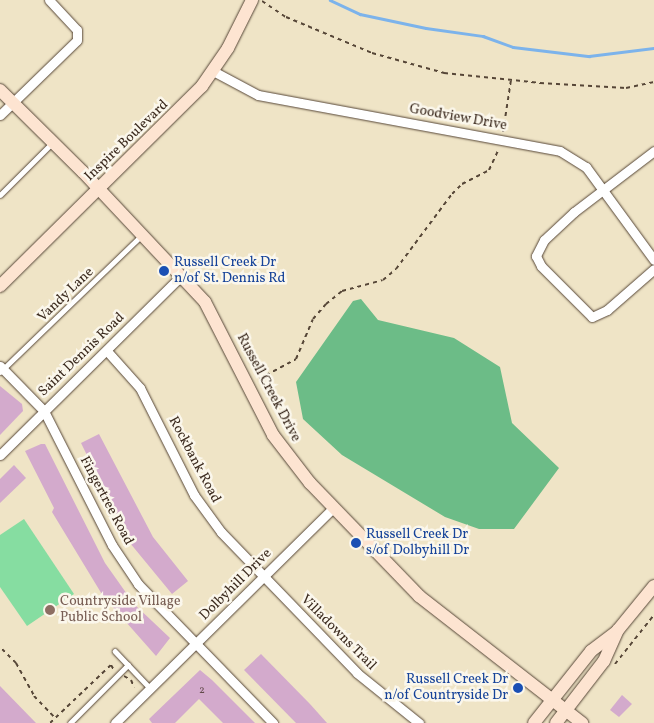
<!DOCTYPE html>
<style>
body{margin:0}
#map{position:relative;width:654px;height:723px;overflow:hidden;background:#efe4c6;font-family:Vollkorn,serif}
div>[style]{position:absolute}
.green>*{inset:0;background:#86dda1}
.forest>*{inset:0;background:#6cbc87}
.stream>*{height:2.5px;margin:-1.25px;padding:0 1.25px;transform-origin:1.25px;border-radius:1.25px;background:#7cb3eb}
.building>*{inset:0;background:#d3aacc}
.path>*{height:2px;margin-top:-1px;transform-origin:0;background:repeating-linear-gradient(90deg,#564637 0 4px,transparent 0 8px)}
.roads{filter:drop-shadow(0 0 1px #564637) drop-shadow(0 0 1px #564637)}
.lane>*{height:4.5px;margin:-2.25px;padding:0 2.25px;transform-origin:2.25px;border-radius:2.25px;background:#fff}
.street>*{height:9px;margin:-4.5px;padding:0 4.5px;transform-origin:4.5px;border-radius:4.5px;background:#fff}
.secondary>*{height:12px;margin:-6px;padding:0 6px;transform-origin:6px;border-radius:6px;background:#fde4d1}
.dots>*{width:14px;height:14px;translate:-50% -50%;box-sizing:border-box;border:2px solid #fbf7ec;border-radius:50%}
span{translate:-50% -50%;white-space:nowrap;text-align:center;line-height:1.15;-webkit-text-stroke:5px #fbf7ec;paint-order:stroke}
.number-label{font-size:11px;color:#614a4a}
.number-label span{-webkit-text-stroke-width:0}
.street-label{font-size:14px;color:#3b2a1e}
.transit-label{font-size:14px;color:#164399}
.left{translate:0 -50%;text-align:left}
.right{translate:-100% -50%;text-align:right}
.education-label{font-size:14px;color:#785e54}
</style>
<div id="map">
<div class="green">
<div style="clip-path:polygon(24px 519px,74px 594px,27px 626px,0 587px,0 535px)"></div>
</div>
<div class="forest">
<div style="clip-path:polygon(361px 299px,378px 320px,454px 338px,500px 367px,512px 423px,559px 468px,514px 529px,479px 529px,445px 517px,342px 455px,303px 419px,296px 382px,353px 301px)"></div>
</div>
<div class="stream">
<div style="left:330px;top:0;width:33px;rotate:25deg"></div>
<div style="left:360px;top:14px;width:67px;rotate:12deg"></div>
<div style="left:426px;top:28px;width:58px;rotate:8deg"></div>
<div style="left:483px;top:36px;width:32px;rotate:20deg"></div>
<div style="left:513px;top:47px;width:77px;rotate:6.8deg"></div>
<div style="left:589px;top:56px;width:65px;rotate:-7deg"></div>
</div>
<div class="building">
<div style="clip-path:polygon(0 386px,22px 404px,23px 411px,0 435px)"></div>
<div style="clip-path:polygon(99px 434px,153px 537px,188px 581px,172px 594px,130px 543px,81px 443px)"></div>
<div style="clip-path:polygon(41px 444px,45px 444px,105px 563px,134px 604px,170px 638px,156px 656px,103px 596px,52px 512px,54px 508px,25px 451px)"></div>
<div style="clip-path:polygon(14px 465px,26px 478px,0 503px,0 479px)"></div>
<div style="clip-path:polygon(261px 654px,310px 704px,327px 723px,296px 723px,244px 670px)"></div>
<div style="clip-path:polygon(200px 670px,212px 680px,255px 723px,223px 723px,199px 699px,175px 723px,152px 723px,149px 719px)"></div>
<div style="clip-path:polygon(0 686px,36px 723px,0 723px)"></div>
<div style="clip-path:polygon(622px 695px,632px 704px,619px 717px,610px 710px)"></div>
</div>
<div class="path">
<div style="left:262px;top:1px;width:29px;rotate:34deg"></div>
<div style="left:286px;top:17px;width:93px;rotate:22.7deg"></div>
<div style="left:372px;top:53px;width:75px;rotate:15.5deg"></div>
<div style="left:444px;top:73px;width:97px;rotate:5.9deg"></div>
<div style="left:540px;top:83px;width:86px;rotate:3.3deg"></div>
<div style="left:626px;top:88px;width:29px;rotate:-12deg"></div>
<div style="left:503px;top:132px;width:53px;rotate:-81.3deg"></div>
<div style="left:259px;top:379px;width:42px;rotate:-28.4deg"></div>
<div style="left:296px;top:359px;width:43px;rotate:-67deg"></div>
<div style="left:313px;top:319px;width:20px;rotate:-49deg"></div>
<div style="left:326px;top:304px;width:21px;rotate:-39deg"></div>
<div style="left:342px;top:291px;width:42px;rotate:-15deg"></div>
<div style="left:383px;top:280px;width:17px;rotate:-40deg"></div>
<div style="left:396px;top:269px;width:94px;rotate:-53.3deg"></div>
<div style="left:452px;top:194px;width:14px;rotate:-45deg"></div>
<div style="left:462px;top:184px;width:30px;rotate:-27deg"></div>
<div style="left:489px;top:170px;width:23px;rotate:-65deg"></div>
<div style="left:2px;top:649px;width:20px;rotate:45deg"></div>
<div style="left:16px;top:663px;width:38px;rotate:61deg"></div>
<div style="left:34px;top:696px;width:30px;rotate:46deg"></div>
<div style="left:615px;top:664px;width:63px;rotate:-51.5deg"></div>
<div style="left:124px;top:676px;width:8px;rotate:30deg"></div>
<div style="left:131px;top:680px;width:8px;rotate:67deg"></div>
<div style="left:50px;top:723px;width:84px;rotate:-43.6deg"></div>
<div style="left:111px;top:665px;width:6px;rotate:59deg"></div>
</div>
<div class="roads">
<div class="lane">
<div style="left:0;top:195px;width:72px;rotate:-45deg"></div>
<div style="left:0;top:372px;width:196px;rotate:-44deg"></div>
<div style="left:115px;top:651px;width:51px;rotate:46.6deg"></div>
<div style="left:70px;top:723px;width:82px;rotate:-45deg"></div>
</div>
<div class="street">
<div style="left:213px;top:71px;width:51px;rotate:28.1deg"></div>
<div style="left:258px;top:95px;width:307px;rotate:10.5deg"></div>
<div style="left:560px;top:151px;width:31px;rotate:32deg"></div>
<div style="left:586px;top:167px;width:115px;rotate:53.8deg"></div>
<div style="left:0;top:115px;width:107px;rotate:-44.2deg"></div>
<div style="left:77px;top:40px;width:10px;rotate:-90deg"></div>
<div style="left:77px;top:30px;width:41px;rotate:-133deg"></div>
<div style="left:654px;top:151px;width:101px;rotate:142.7deg"></div>
<div style="left:574px;top:212px;width:41px;rotate:137deg"></div>
<div style="left:544px;top:240px;width:18px;rotate:117deg"></div>
<div style="left:536px;top:256px;width:11px;rotate:63deg"></div>
<div style="left:541px;top:266px;width:72px;rotate:45deg"></div>
<div style="left:592px;top:317px;width:17px;rotate:-25deg"></div>
<div style="left:607px;top:310px;width:62px;rotate:-41.1deg"></div>
<div style="left:107px;top:351px;width:50px;rotate:48.3deg"></div>
<div style="left:140px;top:388px;width:120px;rotate:63.2deg"></div>
<div style="left:194px;top:495px;width:46px;rotate:53.9deg"></div>
<div style="left:221px;top:532px;width:196px;rotate:46deg"></div>
<div style="left:357px;top:673px;width:80px;rotate:38.9deg"></div>
<div style="left:0;top:366px;width:63px;rotate:45.6deg"></div>
<div style="left:44px;top:411px;width:150px;rotate:63.1deg"></div>
<div style="left:112px;top:545px;width:47px;rotate:56.3deg"></div>
<div style="left:138px;top:584px;width:194px;rotate:45.8deg"></div>
<div style="left:0;top:455px;width:256px;rotate:-44.7deg"></div>
<div style="left:115px;top:723px;width:306px;rotate:-44.6deg"></div>
</div>
<div class="secondary">
<div style="left:0;top:90px;width:117px;rotate:44.7deg"></div>
<div style="left:83px;top:172px;width:178px;rotate:46.8deg"></div>
<div style="left:205px;top:302px;width:149px;rotate:62.9deg"></div>
<div style="left:273px;top:435px;width:61px;rotate:52.4deg"></div>
<div style="left:310px;top:483px;width:157px;rotate:46deg"></div>
<div style="left:419px;top:596px;width:207px;rotate:37.9deg"></div>
<div style="left:0;top:286px;width:284px;rotate:-44.7deg"></div>
<div style="left:202px;top:86px;width:46px;rotate:-55.6deg"></div>
<div style="left:228px;top:48px;width:54px;rotate:-63.4deg"></div>
<div style="left:534px;top:723px;width:92px;rotate:-51.6deg"></div>
<div style="left:591px;top:651px;width:31px;rotate:-37deg"></div>
<div style="left:556px;top:723px;width:78px;rotate:-52.3deg"></div>
<div style="left:604px;top:661px;width:34px;rotate:-66deg"></div>
<div style="left:618px;top:630px;width:57px;rotate:-50.7deg"></div>
</div>
</div>
<div class="dots">
<div style="left:164px;top:271px;background:#1a4fb4"></div>
<div style="left:356px;top:543px;background:#1a4fb4"></div>
<div style="left:50px;top:610px;background:#8d6e63"></div>
<div style="left:518px;top:688px;background:#1a4fb4"></div>
</div>
<div class="number-label">
<span style="left:202px;top:691px">2</span>
</div>
<div class="street-label">
<span style="left:458px;top:118px;rotate:10deg">Goodview Drive</span>
<span style="left:127px;top:141px;rotate:-44deg">Inspire Boulevard</span>
<span style="left:66px;top:295px;rotate:-44deg">Vandy Lane</span>
<span style="left:82px;top:355px;rotate:-44deg">Saint Dennis Road</span>
<span style="left:268px;top:388px;rotate:62deg">Russell Creek Drive</span>
<span style="left:194px;top:460px;rotate:62deg">Rockbank Road</span>
<span style="left:106px;top:501px;rotate:62deg">Fingertree Road</span>
<span style="left:236px;top:585px;rotate:-45deg">Dolbyhill Drive</span>
<span style="left:338px;top:633px;rotate:45deg">Villadowns Trail</span>
</div>
<div class="transit-label">
<span class="left" style="left:174px;top:271px">Russell Creek Dr<br>n/of St. Dennis Rd</span>
<span class="left" style="left:366px;top:543px">Russell Creek Dr<br>s/of Dolbyhill Dr</span>
<span class="right" style="left:508px;top:688px">Russell Creek Dr<br>n/of Countryside Dr</span>
</div>
<div class="education-label">
<span class="left" style="left:60px;top:610px">Countryside Village<br>Public School</span>
</div>
</div>
